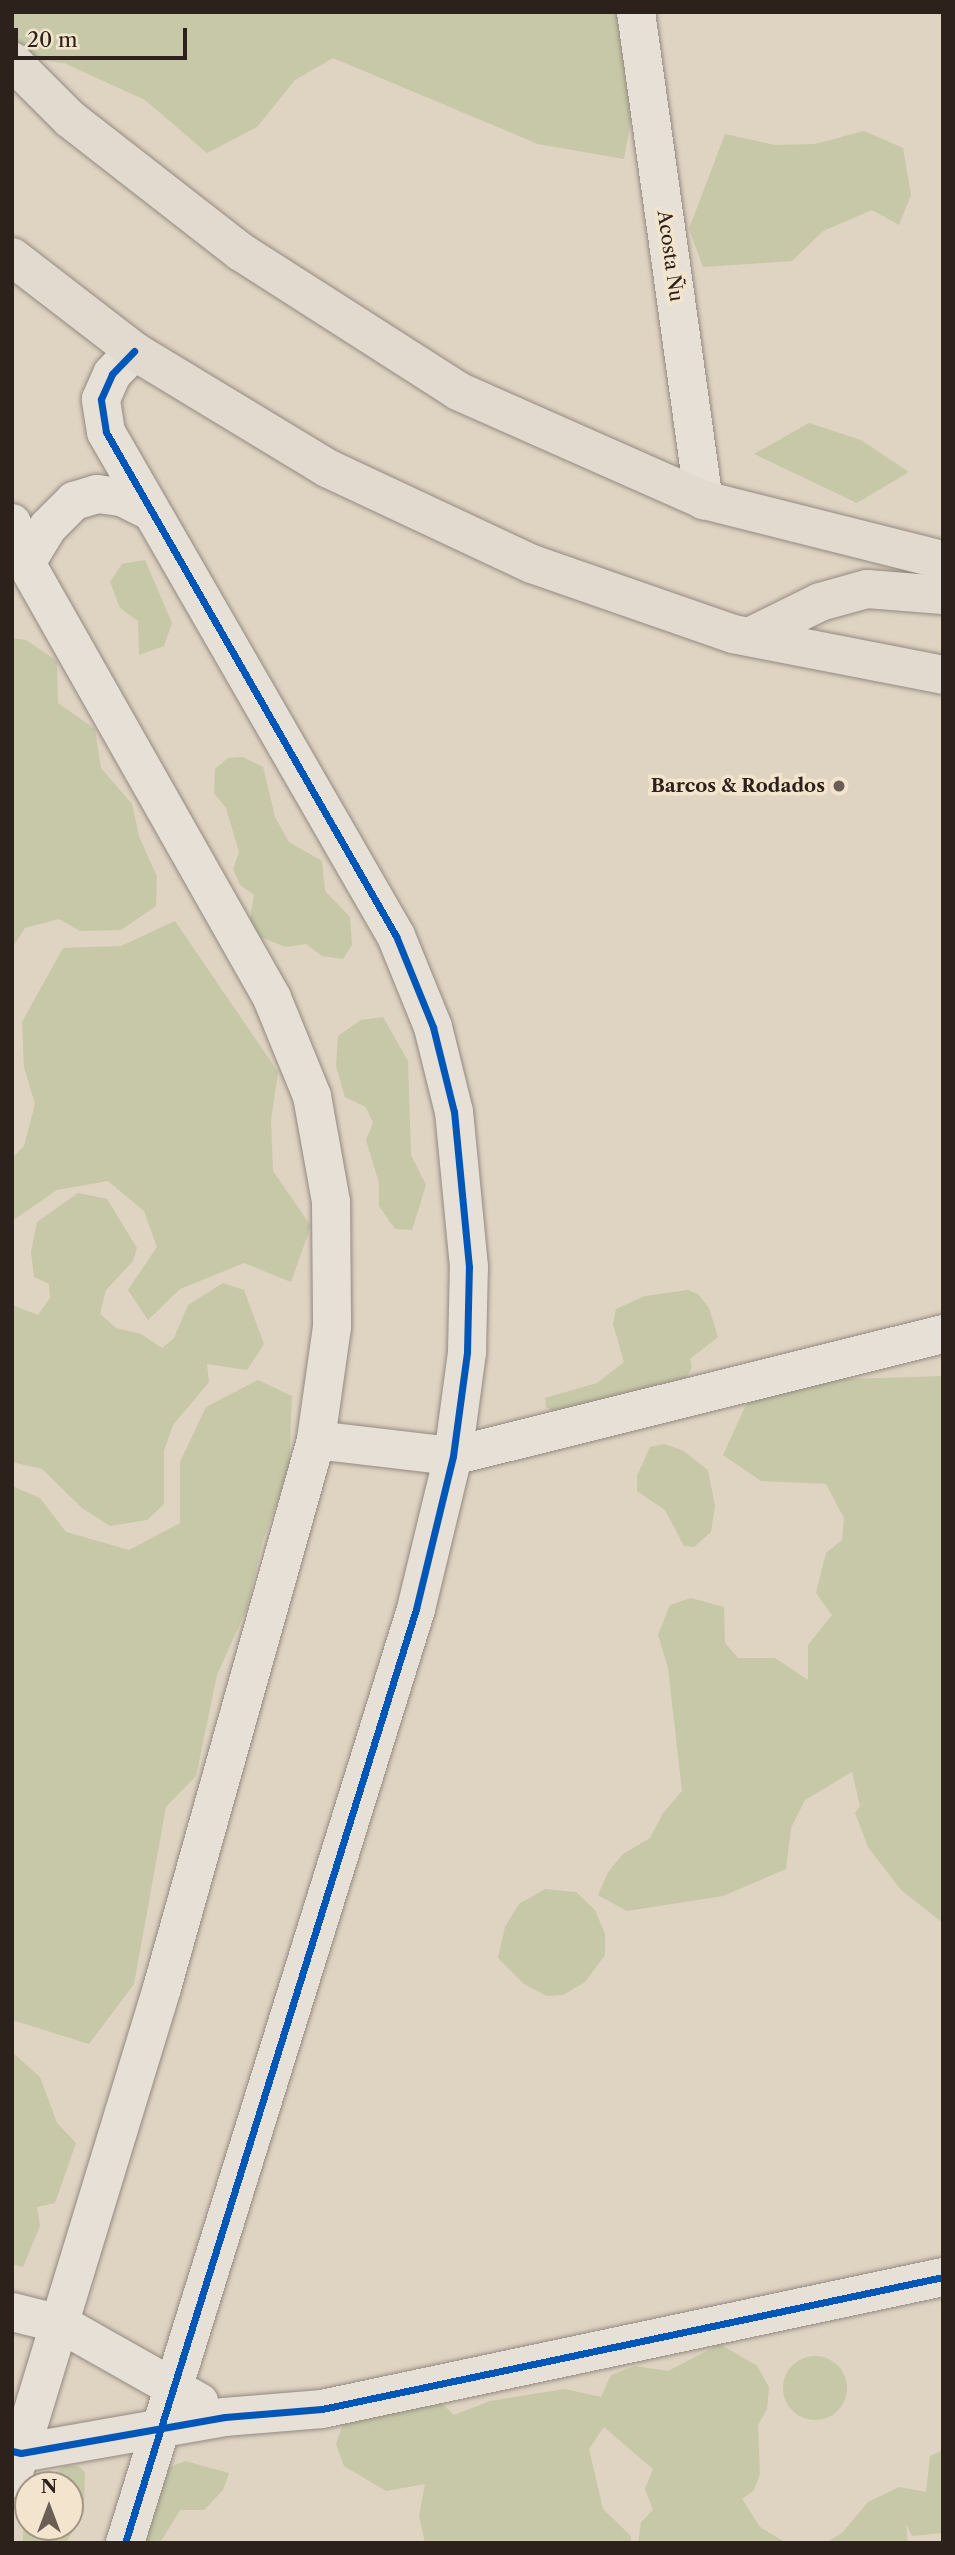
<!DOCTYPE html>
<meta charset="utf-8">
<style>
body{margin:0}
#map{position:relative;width:955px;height:2555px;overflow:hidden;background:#dfd3c1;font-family:"Libre Caslon Text",serif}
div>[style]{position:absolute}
.green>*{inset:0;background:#c6c8a7}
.round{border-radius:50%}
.roads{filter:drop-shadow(0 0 2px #938a80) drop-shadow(0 0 2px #938a80)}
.minor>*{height:38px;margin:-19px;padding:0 19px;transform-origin:19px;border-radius:19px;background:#e6e0d6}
.major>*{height:38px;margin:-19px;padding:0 19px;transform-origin:19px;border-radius:19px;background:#e2dacf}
.cycleway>*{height:7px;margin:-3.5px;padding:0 3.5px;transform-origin:3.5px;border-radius:3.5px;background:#0057b8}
.dots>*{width:19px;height:19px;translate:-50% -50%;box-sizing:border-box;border:4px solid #f3e4ce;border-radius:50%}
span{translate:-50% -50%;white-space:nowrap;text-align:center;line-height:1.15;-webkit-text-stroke:7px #f3e4ce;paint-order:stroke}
.street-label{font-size:19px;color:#2d211b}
.poi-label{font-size:19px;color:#2d211b;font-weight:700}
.right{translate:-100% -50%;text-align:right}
.frame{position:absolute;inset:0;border:14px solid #2d211b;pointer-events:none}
.north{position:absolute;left:14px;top:2471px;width:70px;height:70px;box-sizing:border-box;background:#f3e4ce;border:2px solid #a49686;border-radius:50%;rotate:0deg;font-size:19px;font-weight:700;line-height:28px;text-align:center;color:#2d211b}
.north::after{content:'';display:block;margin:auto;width:24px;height:32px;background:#6b5f55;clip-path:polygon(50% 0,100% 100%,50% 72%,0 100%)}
.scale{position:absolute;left:14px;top:28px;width:173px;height:32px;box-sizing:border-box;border:4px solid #2d211b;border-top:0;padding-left:9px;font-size:21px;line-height:24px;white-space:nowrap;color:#2d211b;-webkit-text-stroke:5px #f3e4ce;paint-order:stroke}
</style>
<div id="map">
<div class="green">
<div style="clip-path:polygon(12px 12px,632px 12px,637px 85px,624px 159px,538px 144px,333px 58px,295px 80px,257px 127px,207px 153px,145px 100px,64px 63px,12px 57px)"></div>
<div style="clip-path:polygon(864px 131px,903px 148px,911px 195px,899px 225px,872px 210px,823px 231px,792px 261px,703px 267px,689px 229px,725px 134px,775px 145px,815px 144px)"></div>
<div style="clip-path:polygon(809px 423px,861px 440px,909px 472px,857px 503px,754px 454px)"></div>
<div style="clip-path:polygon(145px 560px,172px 623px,164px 646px,139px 655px,138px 621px,120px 608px,110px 582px,122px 564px)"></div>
<div style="clip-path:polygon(12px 638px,26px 640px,57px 661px,58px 703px,95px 729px,101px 768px,132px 804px,139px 836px,157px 877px,156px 906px,121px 930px,80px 931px,59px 919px,25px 928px,12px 948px)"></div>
<div style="clip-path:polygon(243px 757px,263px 767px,275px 817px,289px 842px,322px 861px,325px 891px,350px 917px,352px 945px,343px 959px,322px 956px,306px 944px,286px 947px,255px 935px,250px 919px,254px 895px,240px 885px,233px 869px,239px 852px,226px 808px,214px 793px,215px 769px,228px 758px)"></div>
<div style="clip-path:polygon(175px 921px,278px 1072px,271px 1120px,273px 1171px,311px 1226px,291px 1282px,244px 1263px,180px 1289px,148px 1320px,128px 1290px,157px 1247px,144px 1211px,108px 1181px,57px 1190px,12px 1221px,12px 1158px,24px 1146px,35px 1104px,24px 1067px,22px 1022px,63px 948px,121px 946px)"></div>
<div style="clip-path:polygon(383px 1017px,408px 1061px,411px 1155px,426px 1185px,412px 1230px,395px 1229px,379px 1206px,379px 1183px,366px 1140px,373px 1123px,366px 1107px,345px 1097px,336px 1066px,338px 1036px,361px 1020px)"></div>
<div style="clip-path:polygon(78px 1193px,107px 1199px,137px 1248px,133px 1261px,106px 1290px,100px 1314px,116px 1328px,141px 1334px,162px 1348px,174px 1338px,188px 1305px,223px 1283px,244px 1290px,264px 1344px,247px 1370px,207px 1364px,209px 1382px,173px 1425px,164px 1451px,164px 1504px,147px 1520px,110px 1526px,82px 1508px,42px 1469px,12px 1462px,12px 1305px,38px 1315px,50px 1298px,49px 1284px,34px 1277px,31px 1252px,37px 1222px)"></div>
<div style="clip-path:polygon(688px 1290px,698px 1294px,709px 1308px,718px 1337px,690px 1359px,692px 1368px,684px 1381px,555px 1412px,546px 1407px,545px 1398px,597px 1383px,624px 1362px,613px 1324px,616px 1309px,645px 1296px)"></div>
<div style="clip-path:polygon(835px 1359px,847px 1379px,943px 1376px,943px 1923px,901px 1890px,868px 1847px,855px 1813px,860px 1806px,852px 1772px,805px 1800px,791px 1828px,786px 1869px,723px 1896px,627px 1911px,598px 1895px,608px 1872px,623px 1854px,650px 1838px,663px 1813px,682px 1791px,668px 1668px,658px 1635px,670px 1605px,691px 1598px,724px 1607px,725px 1643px,738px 1658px,775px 1658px,808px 1680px,808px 1645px,832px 1615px,816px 1593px,826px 1553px,842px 1540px,844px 1518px,826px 1484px,761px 1481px,723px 1455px,746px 1405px,792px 1369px)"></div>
<div style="clip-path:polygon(258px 1380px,292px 1396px,289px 1471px,263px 1540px,247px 1608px,217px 1675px,196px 1776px,166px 1807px,134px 1984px,89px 2044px,12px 2020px,12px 1486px,40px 1498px,66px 1532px,129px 1550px,180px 1523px,180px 1462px,206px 1407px)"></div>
<div style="clip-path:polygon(664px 1444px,682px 1450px,708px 1470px,715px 1506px,711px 1532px,694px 1547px,684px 1546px,665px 1510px,637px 1491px,637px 1476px,650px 1447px)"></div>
<div style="clip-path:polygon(545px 1889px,576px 1892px,595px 1910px,605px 1934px,605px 1955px,585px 1982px,563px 1995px,547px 1996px,524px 1984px,498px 1958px,505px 1927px,519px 1904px)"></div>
<div style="clip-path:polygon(12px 2052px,40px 2077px,57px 2123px,76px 2143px,55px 2203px,37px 2207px,40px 2226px,23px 2267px,12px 2264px)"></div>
<div style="clip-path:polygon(720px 2344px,757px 2366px,769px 2387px,767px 2409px,758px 2425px,760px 2474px,754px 2490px,742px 2499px,760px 2527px,783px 2541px,829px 2541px,843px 2532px,868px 2502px,899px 2487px,926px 2492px,930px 2456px,943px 2450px,943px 2533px,912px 2536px,906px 2524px,908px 2543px,638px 2543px,641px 2522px,653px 2510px,645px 2489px,653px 2469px,604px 2427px,589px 2449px,603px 2509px,631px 2536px,631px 2543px,425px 2543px,419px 2516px,425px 2484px,386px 2491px,344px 2466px,336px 2444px,349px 2407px,430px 2392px,454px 2415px,490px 2401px,565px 2389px,601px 2397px,611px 2375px,635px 2366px,668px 2371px)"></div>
<div class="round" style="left:783px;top:2356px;width:64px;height:64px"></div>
<div style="clip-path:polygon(185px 2461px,229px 2473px,223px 2490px,204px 2510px,180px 2510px,160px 2543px,112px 2543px,153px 2474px)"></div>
<div style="clip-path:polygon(66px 2466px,78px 2466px,85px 2472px,84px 2511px,66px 2543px,23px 2543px,23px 2507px,28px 2488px,28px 2527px,70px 2527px,70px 2485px,30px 2485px)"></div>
</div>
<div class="roads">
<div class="minor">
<div style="left:636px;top:12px;width:493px;rotate:82.1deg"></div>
<div style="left:12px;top:523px;width:42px;rotate:70.7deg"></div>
<div style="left:26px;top:563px;width:500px;rotate:60.5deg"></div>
<div style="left:272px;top:998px;width:106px;rotate:67.8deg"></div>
<div style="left:312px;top:1096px;width:108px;rotate:79.8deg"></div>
<div style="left:331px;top:1202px;width:125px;rotate:89.5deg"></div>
<div style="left:332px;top:1327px;width:114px;rotate:98.1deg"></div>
<div style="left:316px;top:1440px;width:569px;rotate:105.7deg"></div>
<div style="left:162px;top:1988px;width:513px;rotate:106.99deg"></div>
<div style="left:26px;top:563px;width:42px;rotate:-58.6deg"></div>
<div style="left:48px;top:527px;width:37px;rotate:-45deg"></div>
<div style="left:74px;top:501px;width:24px;rotate:-17deg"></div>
<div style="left:97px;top:494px;width:25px;rotate:7deg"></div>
<div style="left:122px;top:497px;width:29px;rotate:27deg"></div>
<div style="left:316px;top:1440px;width:138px;rotate:6.7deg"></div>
<div style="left:453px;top:1456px;width:505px;rotate:-13.98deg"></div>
<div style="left:12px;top:2312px;width:50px;rotate:13.8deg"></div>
<div style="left:61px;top:2324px;width:159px;rotate:29.5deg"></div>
<div style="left:12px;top:2451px;width:9px;rotate:13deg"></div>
<div style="left:21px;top:2453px;width:207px;rotate:-10deg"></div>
<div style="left:225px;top:2417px;width:97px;rotate:-4.7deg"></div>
<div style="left:322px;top:2409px;width:635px;rotate:-12deg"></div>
<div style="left:125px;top:2543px;width:978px;rotate:-72.69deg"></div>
<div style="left:416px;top:1609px;width:157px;rotate:-76.4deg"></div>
<div style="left:453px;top:1456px;width:105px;rotate:-82.3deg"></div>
<div style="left:467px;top:1352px;width:85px;rotate:-88.7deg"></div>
<div style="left:469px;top:1267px;width:156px;rotate:-95.5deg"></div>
<div style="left:454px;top:1112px;width:88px;rotate:-103.9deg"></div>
<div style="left:433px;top:1027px;width:98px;rotate:-112.1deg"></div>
<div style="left:396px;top:936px;width:581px;rotate:-119.92deg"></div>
<div style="left:106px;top:432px;width:33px;rotate:-99deg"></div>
<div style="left:101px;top:399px;width:27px;rotate:-66deg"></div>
<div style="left:112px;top:374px;width:32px;rotate:-46deg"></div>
</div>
<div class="major">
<div style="left:12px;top:61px;width:82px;rotate:45deg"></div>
<div style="left:70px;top:119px;width:217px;rotate:37.9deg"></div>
<div style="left:241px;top:252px;width:258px;rotate:32.6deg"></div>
<div style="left:458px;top:391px;width:269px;rotate:23.9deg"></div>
<div style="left:704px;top:500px;width:246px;rotate:14.1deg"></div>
<div style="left:12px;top:257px;width:154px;rotate:37.6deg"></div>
<div style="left:134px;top:351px;width:226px;rotate:31.2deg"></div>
<div style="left:327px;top:468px;width:226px;rotate:25.1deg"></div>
<div style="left:532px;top:564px;width:213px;rotate:19.2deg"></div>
<div style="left:733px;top:634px;width:214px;rotate:11deg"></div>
<div style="left:749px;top:637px;width:79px;rotate:-26.2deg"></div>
<div style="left:820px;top:602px;width:49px;rotate:-15.5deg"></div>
<div style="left:867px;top:589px;width:76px;rotate:4.5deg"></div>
</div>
</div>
<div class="cycleway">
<div style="left:12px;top:2451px;width:9px;rotate:13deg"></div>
<div style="left:21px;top:2453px;width:207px;rotate:-10deg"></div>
<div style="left:225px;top:2417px;width:97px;rotate:-4.7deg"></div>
<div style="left:322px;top:2409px;width:635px;rotate:-12deg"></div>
<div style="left:125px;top:2543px;width:978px;rotate:-72.69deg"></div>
<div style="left:416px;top:1609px;width:157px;rotate:-76.4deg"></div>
<div style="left:453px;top:1456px;width:105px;rotate:-82.3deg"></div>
<div style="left:467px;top:1352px;width:85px;rotate:-88.7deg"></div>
<div style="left:469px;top:1267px;width:156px;rotate:-95.5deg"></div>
<div style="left:454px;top:1112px;width:88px;rotate:-103.9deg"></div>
<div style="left:433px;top:1027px;width:98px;rotate:-112.1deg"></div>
<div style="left:396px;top:936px;width:581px;rotate:-119.92deg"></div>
<div style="left:106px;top:432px;width:33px;rotate:-99deg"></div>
<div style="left:101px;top:399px;width:27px;rotate:-66deg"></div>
<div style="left:112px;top:374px;width:32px;rotate:-46deg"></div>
</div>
<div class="dots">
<div style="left:839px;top:786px;background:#6b5f55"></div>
</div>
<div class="street-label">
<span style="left:670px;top:256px;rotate:82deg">Acosta Ñu</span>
</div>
<div class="poi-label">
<span class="right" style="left:825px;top:786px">Barcos &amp; Rodados</span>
</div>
<div class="frame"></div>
<div class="north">N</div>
<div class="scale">20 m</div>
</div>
